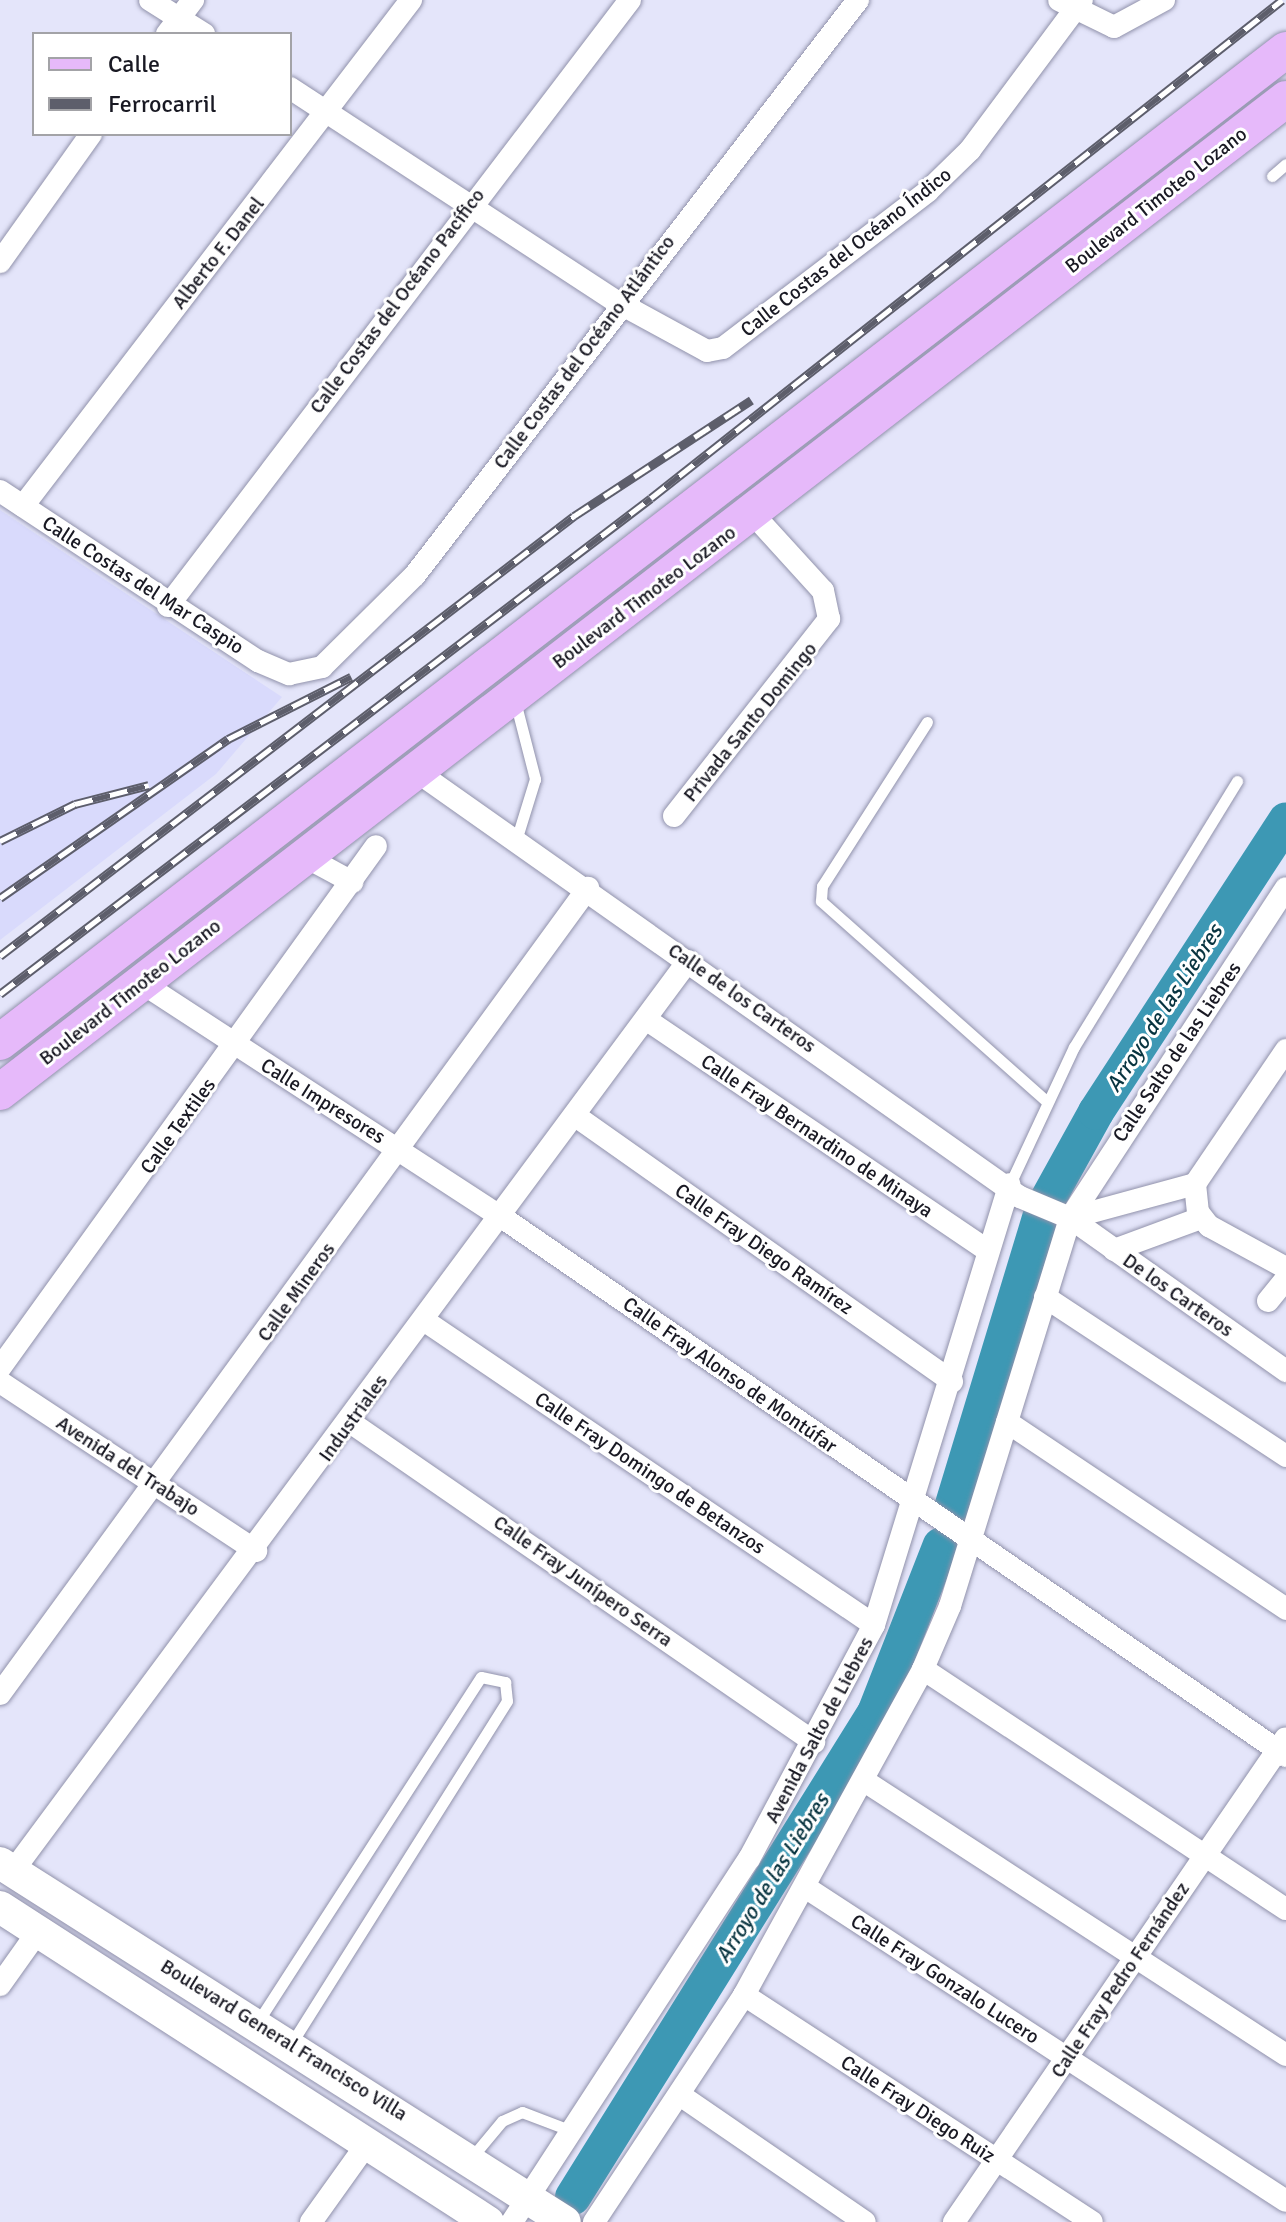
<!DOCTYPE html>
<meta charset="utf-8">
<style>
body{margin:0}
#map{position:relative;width:1286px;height:2222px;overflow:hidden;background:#e4e5fa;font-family:Signika,sans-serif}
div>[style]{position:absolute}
.built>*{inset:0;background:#d9dafc}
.river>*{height:36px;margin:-18px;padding:0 18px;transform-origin:18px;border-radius:18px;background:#3d98b4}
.roads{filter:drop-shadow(0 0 2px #9192ab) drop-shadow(0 0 2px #9192ab)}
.lane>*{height:11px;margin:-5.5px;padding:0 5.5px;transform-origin:5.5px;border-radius:5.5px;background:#fff}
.street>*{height:22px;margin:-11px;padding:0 11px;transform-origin:11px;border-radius:11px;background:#fff}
.secondary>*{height:32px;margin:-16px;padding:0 16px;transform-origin:16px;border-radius:16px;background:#fff}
.primary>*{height:36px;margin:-18px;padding:0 18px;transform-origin:18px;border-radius:18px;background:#e6b9fa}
.rail>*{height:9px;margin-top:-4.5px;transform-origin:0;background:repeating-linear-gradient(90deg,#fff 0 18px,#5d5e6b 0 36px);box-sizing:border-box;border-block:2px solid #5d5e6b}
span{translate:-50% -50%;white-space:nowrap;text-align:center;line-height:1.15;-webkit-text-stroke:6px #fff;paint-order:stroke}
.street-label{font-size:20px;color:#191923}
.water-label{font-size:22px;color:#083440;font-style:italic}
.legend{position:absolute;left:32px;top:32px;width:260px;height:104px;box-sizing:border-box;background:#fff;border:2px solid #a3a3a7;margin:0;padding:10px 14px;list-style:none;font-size:24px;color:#191923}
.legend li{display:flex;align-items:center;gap:16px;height:40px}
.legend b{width:40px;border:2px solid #a3a3a7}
</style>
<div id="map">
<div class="built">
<div style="clip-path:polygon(0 510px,282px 697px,216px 774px,0 940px)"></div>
</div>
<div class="river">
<div style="left:1048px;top:1199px;width:99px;rotate:-61.1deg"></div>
<div style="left:1096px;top:1112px;width:348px;rotate:-56.9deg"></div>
<div style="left:951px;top:1511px;width:309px;rotate:-73.1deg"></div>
<div style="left:573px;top:2197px;width:570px;rotate:-58.04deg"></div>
<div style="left:875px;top:1713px;width:180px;rotate:-68.6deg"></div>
</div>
<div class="roads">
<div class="lane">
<div style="left:1272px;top:176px;width:18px;rotate:-41deg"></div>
<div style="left:515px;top:701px;width:81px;rotate:75.6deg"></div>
<div style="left:535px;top:779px;width:61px;rotate:107.2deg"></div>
<div style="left:927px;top:722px;width:195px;rotate:122.6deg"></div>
<div style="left:822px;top:886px;width:15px;rotate:94deg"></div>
<div style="left:821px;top:901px;width:300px;rotate:41.6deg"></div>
<div style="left:1010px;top:1184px;width:151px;rotate:-65deg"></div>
<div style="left:1074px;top:1047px;width:312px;rotate:-58.5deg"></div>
<div style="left:257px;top:2023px;width:412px;rotate:-57.1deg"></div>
<div style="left:481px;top:1677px;width:25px;rotate:12deg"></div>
<div style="left:505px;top:1682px;width:19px;rotate:84deg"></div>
<div style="left:507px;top:1701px;width:404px;rotate:122.2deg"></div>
<div style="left:472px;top:2157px;width:47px;rotate:-50.2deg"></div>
<div style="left:502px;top:2121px;width:22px;rotate:-24deg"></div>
<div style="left:522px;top:2112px;width:53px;rotate:20.8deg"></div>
</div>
<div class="street">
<div style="left:150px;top:0;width:64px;rotate:32.2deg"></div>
<div style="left:1059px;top:0;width:61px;rotate:26.1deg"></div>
<div style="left:1114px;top:27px;width:57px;rotate:-28.4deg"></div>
<div style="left:167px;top:34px;width:43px;rotate:-52.6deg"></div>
<div style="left:290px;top:88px;width:393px;rotate:33.2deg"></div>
<div style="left:619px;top:303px;width:100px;rotate:28.6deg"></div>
<div style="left:707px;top:351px;width:16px;rotate:-11deg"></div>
<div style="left:723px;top:348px;width:258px;rotate:-37.4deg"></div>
<div style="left:928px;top:191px;width:59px;rotate:-44.3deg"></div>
<div style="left:970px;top:150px;width:187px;rotate:-53.3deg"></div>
<div style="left:0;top:262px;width:157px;rotate:-54.6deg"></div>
<div style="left:0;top:491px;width:309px;rotate:33.4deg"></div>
<div style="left:258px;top:661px;width:34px;rotate:23deg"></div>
<div style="left:289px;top:674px;width:34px;rotate:-12deg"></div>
<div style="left:322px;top:667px;width:131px;rotate:-44.7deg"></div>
<div style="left:415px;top:575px;width:726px;rotate:-52.39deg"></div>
<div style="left:23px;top:506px;width:638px;rotate:-52.52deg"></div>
<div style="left:168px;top:606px;width:762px;rotate:-52.68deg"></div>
<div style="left:416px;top:771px;width:739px;rotate:35.2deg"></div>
<div style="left:1020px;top:1197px;width:54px;rotate:22.8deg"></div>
<div style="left:1070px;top:1218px;width:265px;rotate:35.3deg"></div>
<div style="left:674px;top:816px;width:251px;rotate:-51.8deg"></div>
<div style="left:829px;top:619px;width:29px;rotate:-102deg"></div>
<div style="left:823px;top:591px;width:104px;rotate:-132.3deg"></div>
<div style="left:304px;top:856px;width:55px;rotate:28.4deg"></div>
<div style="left:142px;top:983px;width:431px;rotate:33.1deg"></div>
<div style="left:503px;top:1218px;width:950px;rotate:34.49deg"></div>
<div style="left:647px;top:1020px;width:412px;rotate:34.1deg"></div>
<div style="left:577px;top:1117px;width:459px;rotate:35.2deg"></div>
<div style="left:1195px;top:1184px;width:28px;rotate:84deg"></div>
<div style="left:1198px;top:1212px;width:18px;rotate:52deg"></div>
<div style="left:1209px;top:1226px;width:88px;rotate:28.6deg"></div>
<div style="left:1070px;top:1218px;width:130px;rotate:-15.2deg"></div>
<div style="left:1195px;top:1184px;width:162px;rotate:-55.8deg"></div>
<div style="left:1114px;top:1250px;width:93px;rotate:-20.2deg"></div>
<div style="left:1045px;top:1297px;width:289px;rotate:33.4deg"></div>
<div style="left:1268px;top:1301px;width:28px;rotate:-51deg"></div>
<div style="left:425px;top:1321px;width:542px;rotate:34.1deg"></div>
<div style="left:0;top:1368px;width:643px;rotate:-54.23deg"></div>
<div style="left:0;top:1382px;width:307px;rotate:33.4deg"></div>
<div style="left:350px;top:1422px;width:564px;rotate:34.59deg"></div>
<div style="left:1007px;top:1422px;width:336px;rotate:33.8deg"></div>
<div style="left:923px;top:1669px;width:435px;rotate:33.5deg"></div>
<div style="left:0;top:1694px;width:998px;rotate:-53.89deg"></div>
<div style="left:866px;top:1782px;width:501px;rotate:33.02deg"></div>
<div style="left:13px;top:1871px;width:1133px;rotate:-53.43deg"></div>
<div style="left:805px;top:1887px;width:574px;rotate:33.14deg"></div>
<div style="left:0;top:1985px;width:64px;rotate:-54.6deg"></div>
<div style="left:744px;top:1995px;width:415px;rotate:33.1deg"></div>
<div style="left:680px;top:2095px;width:224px;rotate:34.5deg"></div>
<div style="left:311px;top:2222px;width:100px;rotate:-54.4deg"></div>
<div style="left:512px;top:2222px;width:434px;rotate:-56.9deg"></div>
<div style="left:749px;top:1859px;width:265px;rotate:-61.9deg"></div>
<div style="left:874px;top:1625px;width:461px;rotate:-72.9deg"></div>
<div style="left:594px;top:2222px;width:272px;rotate:-56.5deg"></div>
<div style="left:744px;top:1995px;width:372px;rotate:-61.2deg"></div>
<div style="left:923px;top:1669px;width:69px;rotate:-66.8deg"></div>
<div style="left:950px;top:1606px;width:406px;rotate:-72.8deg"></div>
<div style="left:1070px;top:1218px;width:394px;rotate:-56.8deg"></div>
<div style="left:954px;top:2222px;width:586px;rotate:-55.58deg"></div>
</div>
<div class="secondary">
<div style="left:0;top:1863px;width:669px;rotate:32.43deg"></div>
<div style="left:0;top:1907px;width:581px;rotate:32.84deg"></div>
</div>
<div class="primary">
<div style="left:0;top:1042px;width:1624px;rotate:-37.65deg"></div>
<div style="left:0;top:1092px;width:1625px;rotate:-37.67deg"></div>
</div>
</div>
<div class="rail">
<div style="left:0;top:841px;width:84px;rotate:-26.3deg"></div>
<div style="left:75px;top:804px;width:76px;rotate:-14.4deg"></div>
<div style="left:0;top:898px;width:278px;rotate:-34.9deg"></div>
<div style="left:228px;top:739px;width:138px;rotate:-26.8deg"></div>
<div style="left:0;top:956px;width:723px;rotate:-37.47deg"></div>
<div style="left:574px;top:516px;width:212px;rotate:-33.2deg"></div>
<div style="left:0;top:994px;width:818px;rotate:-37.3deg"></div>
<div style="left:651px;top:498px;width:804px;rotate:-38.28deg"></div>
</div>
<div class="street-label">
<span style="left:1156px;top:200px;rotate:-38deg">Boulevard Timoteo Lozano</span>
<span style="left:846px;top:252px;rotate:-38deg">Calle Costas del Océano Índico</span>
<span style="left:218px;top:253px;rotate:-52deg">Alberto F. Danel</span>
<span style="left:397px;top:301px;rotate:-53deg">Calle Costas del Océano Pacífico</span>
<span style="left:584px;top:352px;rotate:-53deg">Calle Costas del Océano Atlántico</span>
<span style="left:143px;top:585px;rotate:33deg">Calle Costas del Mar Caspio</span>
<span style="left:644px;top:597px;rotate:-37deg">Boulevard Timoteo Lozano</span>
<span style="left:750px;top:722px;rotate:-51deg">Privada Santo Domingo</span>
<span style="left:130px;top:992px;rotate:-38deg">Boulevard Timoteo Lozano</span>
<span style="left:742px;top:998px;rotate:35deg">Calle de los Carteros</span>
<span style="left:1177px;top:1052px;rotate:-56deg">Calle Salto de las Liebres</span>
<span style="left:323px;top:1101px;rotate:32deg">Calle Impresores</span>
<span style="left:178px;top:1126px;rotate:-54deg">Calle Textiles</span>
<span style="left:817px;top:1136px;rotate:34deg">Calle Fray Bernardino de Minaya</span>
<span style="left:764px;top:1249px;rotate:35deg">Calle Fray Diego Ramírez</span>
<span style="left:296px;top:1292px;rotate:-54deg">Calle Mineros</span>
<span style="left:1178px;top:1295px;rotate:35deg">De los Carteros</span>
<span style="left:730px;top:1375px;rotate:35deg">Calle Fray Alonso de Montúfar</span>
<span style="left:353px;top:1418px;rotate:-54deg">Industriales</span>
<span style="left:128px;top:1466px;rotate:33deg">Avenida del Trabajo</span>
<span style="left:650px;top:1473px;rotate:34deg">Calle Fray Domingo de Betanzos</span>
<span style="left:583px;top:1581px;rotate:35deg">Calle Fray Junípero Serra</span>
<span style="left:819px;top:1730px;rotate:-62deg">Avenida Salto de Liebres</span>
<span style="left:945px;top:1979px;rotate:33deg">Calle Fray Gonzalo Lucero</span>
<span style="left:1120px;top:1980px;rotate:-56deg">Calle Fray Pedro Fernández</span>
<span style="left:284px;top:2040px;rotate:32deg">Boulevard General Francisco Villa</span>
<span style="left:918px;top:2109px;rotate:33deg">Calle Fray Diego Ruiz</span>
</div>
<div class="water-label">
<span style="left:1164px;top:1008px;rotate:-57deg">Arroyo de las Liebres</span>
<span style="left:772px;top:1878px;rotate:-58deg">Arroyo de las Liebres</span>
</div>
<ul class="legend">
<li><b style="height:10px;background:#e6b9fa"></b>Calle</li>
<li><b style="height:10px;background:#5d5e6b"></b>Ferrocarril</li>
</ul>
</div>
